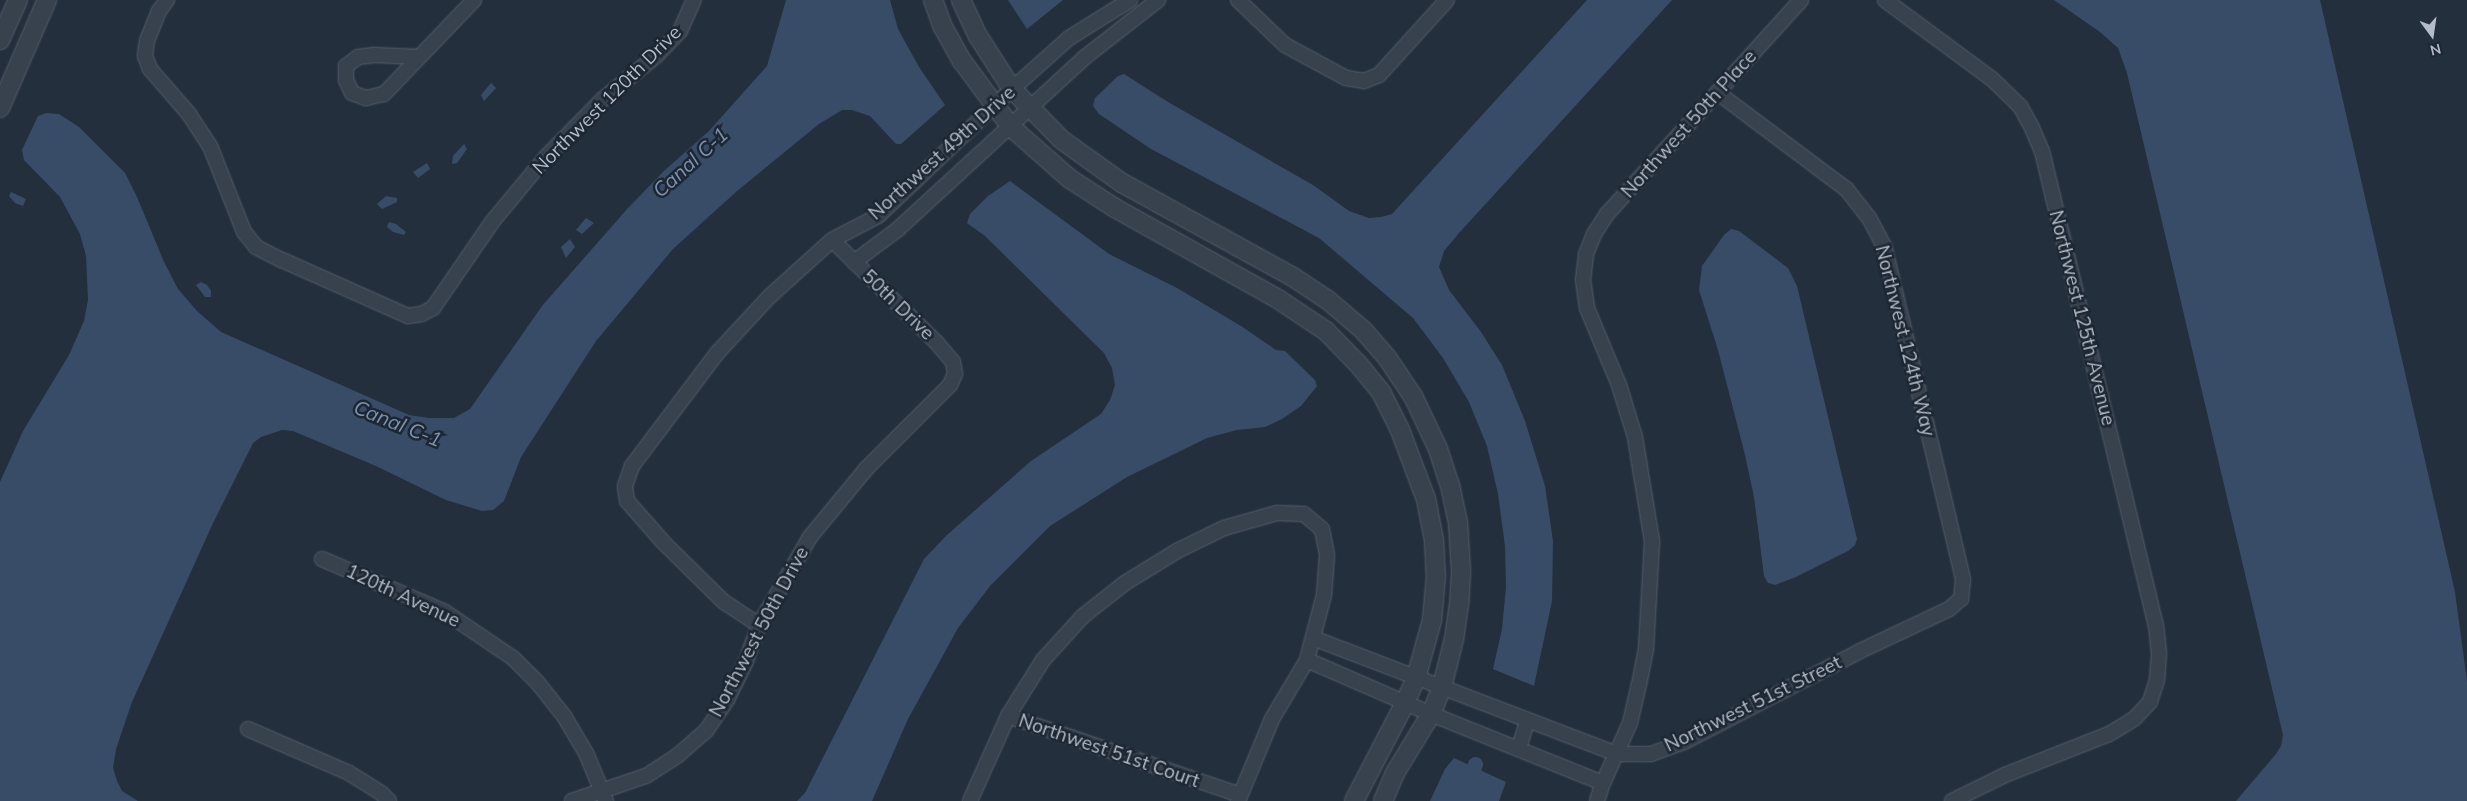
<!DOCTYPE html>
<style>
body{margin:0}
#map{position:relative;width:2467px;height:801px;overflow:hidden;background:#242f3e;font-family:Mulish,sans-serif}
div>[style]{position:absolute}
.water>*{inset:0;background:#394c67}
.canal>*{height:15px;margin:-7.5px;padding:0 7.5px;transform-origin:7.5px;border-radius:7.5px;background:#394c67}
.roads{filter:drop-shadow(0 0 1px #565f6c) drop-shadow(0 0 1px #565f6c)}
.minor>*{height:14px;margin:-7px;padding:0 7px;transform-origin:7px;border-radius:7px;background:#38414e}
.tertiary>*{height:18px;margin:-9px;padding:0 9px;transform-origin:9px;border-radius:9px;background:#38414e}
span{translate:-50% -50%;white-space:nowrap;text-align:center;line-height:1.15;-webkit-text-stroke:5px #1d2633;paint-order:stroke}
.street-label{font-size:19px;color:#b4bcc9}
.water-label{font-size:20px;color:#7c92b1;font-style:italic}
.north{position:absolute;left:2407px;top:10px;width:50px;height:50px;-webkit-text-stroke:4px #1d2633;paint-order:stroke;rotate:166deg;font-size:14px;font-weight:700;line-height:20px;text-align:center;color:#b4bcc9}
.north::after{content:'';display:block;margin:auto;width:18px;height:22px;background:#b4bcc9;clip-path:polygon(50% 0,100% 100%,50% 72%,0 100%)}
</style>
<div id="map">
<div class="water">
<div style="clip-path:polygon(786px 0,890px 0,898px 29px,919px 67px,945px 105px,901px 144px,896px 144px,870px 116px,852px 110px,842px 110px,819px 124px,737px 191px,673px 249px,596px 341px,521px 457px,504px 501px,493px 510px,482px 511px,446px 500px,376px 466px,293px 431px,282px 430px,261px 437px,253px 443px,213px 523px,132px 702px,116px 749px,113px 768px,117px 781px,122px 791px,138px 801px,0 801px,0 482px,23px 431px,69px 355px,84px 321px,88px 300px,86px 256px,80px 234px,60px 197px,24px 160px,22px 150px,38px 116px,46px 113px,59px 114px,79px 127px,125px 173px,137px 197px,164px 262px,178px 289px,197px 311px,221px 332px,409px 415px,429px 418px,454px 418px,470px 409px,542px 306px,628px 208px,664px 171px,709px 131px,767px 66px)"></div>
<div style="clip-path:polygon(1008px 0,1063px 0,1027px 29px)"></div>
<div style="clip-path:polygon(1587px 0,1672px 0,1459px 233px,1444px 251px,1439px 267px,1449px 290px,1481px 332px,1502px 365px,1525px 421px,1545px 486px,1553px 541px,1552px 601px,1534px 686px,1493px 669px,1502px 629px,1506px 587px,1505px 546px,1498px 494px,1487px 446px,1469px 402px,1443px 358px,1413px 318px,1319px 238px,1151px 149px,1099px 114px,1093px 106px,1095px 98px,1118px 76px,1124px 74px,1168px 102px,1313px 185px,1349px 211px,1369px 218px,1381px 217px,1392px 214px)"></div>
<div style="clip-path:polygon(2054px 0,2320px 0,2455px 592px,2467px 681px,2467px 801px,2236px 801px,2276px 754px,2281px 746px,2283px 735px,2127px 73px,2118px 48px,2100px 32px)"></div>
<div style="clip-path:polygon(491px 83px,496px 88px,484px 101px,481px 95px)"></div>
<div style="clip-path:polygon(464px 144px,467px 149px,457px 163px,452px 164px,453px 156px)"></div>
<div style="clip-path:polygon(427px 163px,430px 169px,418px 178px,413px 172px)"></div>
<div style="clip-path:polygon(1010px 181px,1109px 254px,1177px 288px,1241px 326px,1276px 350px,1285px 351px,1315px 380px,1317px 386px,1301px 406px,1282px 419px,1265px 427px,1237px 430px,1207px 438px,1127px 477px,1050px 526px,990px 586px,958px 628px,908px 719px,872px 801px,797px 801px,805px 793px,924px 559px,947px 535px,1031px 461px,1101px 414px,1110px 400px,1115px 385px,1112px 368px,1104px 353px,985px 236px,967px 223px,970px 214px,988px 196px)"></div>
<div style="clip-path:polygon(11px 192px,26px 199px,23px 206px,15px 203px,9px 196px)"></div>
<div style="clip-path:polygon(386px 196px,397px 198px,397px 202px,382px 209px,377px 204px)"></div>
<div style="clip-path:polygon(586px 218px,594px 223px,582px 234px,576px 230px)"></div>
<div style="clip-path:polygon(389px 222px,396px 224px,406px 232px,404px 235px,393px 232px,387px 227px)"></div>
<div style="clip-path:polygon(1731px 229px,1739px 231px,1788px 268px,1797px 286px,1857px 539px,1855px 545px,1848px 551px,1796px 577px,1775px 585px,1768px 583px,1764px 576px,1754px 497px,1745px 455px,1718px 350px,1699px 290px,1702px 266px,1724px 235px)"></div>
<div style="clip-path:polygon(570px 239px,575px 247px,566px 258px,561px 247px)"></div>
<div style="clip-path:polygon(201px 282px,207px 285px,211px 291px,211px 297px,205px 297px,196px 285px)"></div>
<div style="clip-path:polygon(1454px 758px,1506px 782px,1499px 801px,1430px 801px,1445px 769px)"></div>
</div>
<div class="canal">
<div style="left:1460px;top:801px;width:40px;rotate:-68deg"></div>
</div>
<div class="roads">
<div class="minor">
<div style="left:167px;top:0;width:14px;rotate:126deg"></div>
<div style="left:159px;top:11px;width:32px;rotate:112deg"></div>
<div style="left:147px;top:41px;width:15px;rotate:98deg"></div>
<div style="left:145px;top:56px;width:14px;rotate:69deg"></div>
<div style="left:150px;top:69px;width:60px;rotate:49.1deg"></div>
<div style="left:189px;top:114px;width:38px;rotate:57deg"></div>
<div style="left:210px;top:146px;width:92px;rotate:68.4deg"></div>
<div style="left:244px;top:232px;width:19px;rotate:51deg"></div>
<div style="left:256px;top:247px;width:29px;rotate:27deg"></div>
<div style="left:282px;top:260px;width:138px;rotate:24deg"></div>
<div style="left:408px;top:316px;width:14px;rotate:-8deg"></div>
<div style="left:422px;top:314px;width:13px;rotate:-29deg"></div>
<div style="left:433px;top:308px;width:104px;rotate:-55.5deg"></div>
<div style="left:492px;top:222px;width:85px;rotate:-50.3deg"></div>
<div style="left:546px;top:157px;width:81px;rotate:-45.5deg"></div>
<div style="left:603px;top:99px;width:70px;rotate:-39.2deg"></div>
<div style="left:657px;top:55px;width:33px;rotate:-46deg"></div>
<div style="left:680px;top:31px;width:34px;rotate:-66deg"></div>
<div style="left:1238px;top:0;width:65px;rotate:43.8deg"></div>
<div style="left:1285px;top:45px;width:69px;rotate:28.4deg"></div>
<div style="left:1346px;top:78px;width:18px;rotate:9deg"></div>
<div style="left:1364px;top:81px;width:16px;rotate:-22deg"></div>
<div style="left:1379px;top:75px;width:101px;rotate:-47.8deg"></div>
<div style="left:1885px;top:0;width:134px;rotate:36.5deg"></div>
<div style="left:1993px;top:80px;width:37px;rotate:44deg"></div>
<div style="left:2020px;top:106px;width:25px;rotate:61deg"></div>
<div style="left:2032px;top:128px;width:25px;rotate:67deg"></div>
<div style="left:2042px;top:151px;width:47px;rotate:76.6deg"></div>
<div style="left:2053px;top:197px;width:440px;rotate:76.5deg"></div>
<div style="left:2156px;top:625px;width:28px;rotate:84deg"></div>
<div style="left:2159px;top:653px;width:27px;rotate:94deg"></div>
<div style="left:2157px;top:680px;width:23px;rotate:108deg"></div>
<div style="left:2150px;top:702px;width:23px;rotate:133deg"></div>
<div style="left:2134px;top:719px;width:29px;rotate:149deg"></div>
<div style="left:2109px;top:734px;width:112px;rotate:158.5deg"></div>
<div style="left:2005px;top:775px;width:59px;rotate:153.9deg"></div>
<div style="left:419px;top:57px;width:45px;rotate:-177.5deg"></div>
<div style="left:374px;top:55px;width:16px;rotate:173deg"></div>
<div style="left:358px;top:57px;width:15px;rotate:143deg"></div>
<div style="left:346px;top:66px;width:14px;rotate:90deg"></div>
<div style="left:346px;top:80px;width:14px;rotate:65deg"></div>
<div style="left:352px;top:93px;width:15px;rotate:20deg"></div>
<div style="left:366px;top:98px;width:18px;rotate:-13deg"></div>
<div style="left:384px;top:94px;width:130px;rotate:-46.2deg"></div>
<div style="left:854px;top:262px;width:54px;rotate:-36.7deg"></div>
<div style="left:897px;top:230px;width:254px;rotate:-42.6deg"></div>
<div style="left:1084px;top:58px;width:94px;rotate:-38.1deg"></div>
<div style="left:322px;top:559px;width:134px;rotate:23.3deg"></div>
<div style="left:445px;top:612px;width:82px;rotate:34.1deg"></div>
<div style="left:513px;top:658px;width:34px;rotate:45deg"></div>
<div style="left:537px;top:682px;width:43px;rotate:51.5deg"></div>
<div style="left:564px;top:716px;width:43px;rotate:59.3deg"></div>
<div style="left:586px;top:753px;width:52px;rotate:67.4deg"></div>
<div style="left:759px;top:625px;width:42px;rotate:-146.7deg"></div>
<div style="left:724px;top:602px;width:84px;rotate:-135.5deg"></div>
<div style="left:664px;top:543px;width:56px;rotate:-131.4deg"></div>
<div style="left:627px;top:501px;width:15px;rotate:-98deg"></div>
<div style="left:625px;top:486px;width:21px;rotate:-71deg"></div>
<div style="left:632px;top:466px;width:143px;rotate:-53deg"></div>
<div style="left:718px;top:352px;width:76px;rotate:-47.1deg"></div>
<div style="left:770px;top:296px;width:84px;rotate:-42.1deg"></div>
<div style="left:832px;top:240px;width:52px;rotate:-27.6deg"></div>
<div style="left:878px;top:216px;width:185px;rotate:-43.5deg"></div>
<div style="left:1012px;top:89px;width:76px;rotate:-41.8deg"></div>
<div style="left:1069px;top:38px;width:72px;rotate:-31.9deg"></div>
<div style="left:1313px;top:638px;width:324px;rotate:20.9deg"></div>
<div style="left:1616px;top:754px;width:35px"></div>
<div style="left:1651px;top:754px;width:35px;rotate:-20deg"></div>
<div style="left:1684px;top:742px;width:196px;rotate:-27.3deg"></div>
<div style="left:1858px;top:652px;width:101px;rotate:-25.3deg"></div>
<div style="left:1949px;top:609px;width:16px;rotate:-40deg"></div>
<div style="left:1961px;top:599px;width:20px;rotate:-84deg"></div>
<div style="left:1963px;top:579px;width:342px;rotate:-103.3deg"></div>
<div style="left:1884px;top:246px;width:32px;rotate:-118deg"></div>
<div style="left:1869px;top:218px;width:37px;rotate:-128deg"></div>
<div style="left:1846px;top:189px;width:160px;rotate:-143.1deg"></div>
<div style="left:1307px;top:660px;width:135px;rotate:23.5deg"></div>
<div style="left:1431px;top:714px;width:185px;rotate:21.9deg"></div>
<div style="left:1008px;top:716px;width:245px;rotate:18.8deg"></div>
<div style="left:248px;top:729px;width:110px;rotate:23.5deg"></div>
<div style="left:349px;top:773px;width:39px;rotate:32deg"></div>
<div style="left:382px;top:794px;width:10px;rotate:45deg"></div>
<div style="left:1519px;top:748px;width:28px;rotate:-73deg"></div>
<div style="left:572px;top:801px;width:78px;rotate:-18.7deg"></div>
<div style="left:646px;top:776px;width:37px;rotate:-33deg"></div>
<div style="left:677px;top:756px;width:38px;rotate:-41deg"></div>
<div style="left:706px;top:731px;width:37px;rotate:-56deg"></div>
<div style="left:727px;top:700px;width:43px;rotate:-64deg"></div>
<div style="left:746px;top:661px;width:38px;rotate:-70deg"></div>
<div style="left:759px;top:625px;width:102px;rotate:-59.9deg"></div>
<div style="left:810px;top:537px;width:88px;rotate:-50.5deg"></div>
<div style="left:866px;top:469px;width:119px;rotate:-45deg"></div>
<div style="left:950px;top:385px;width:12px;rotate:-66deg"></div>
<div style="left:955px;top:374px;width:12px;rotate:-99deg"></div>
<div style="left:953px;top:362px;width:23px;rotate:-130deg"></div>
<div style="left:938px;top:344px;width:148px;rotate:-135.5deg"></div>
<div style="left:970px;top:801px;width:93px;rotate:-65.9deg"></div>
<div style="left:1008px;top:716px;width:66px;rotate:-58deg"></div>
<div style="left:1043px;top:660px;width:59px;rotate:-47.7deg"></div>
<div style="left:1083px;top:616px;width:53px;rotate:-38.2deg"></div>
<div style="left:1125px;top:583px;width:61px;rotate:-31.6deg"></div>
<div style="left:1177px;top:551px;width:52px;rotate:-26.1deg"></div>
<div style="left:1224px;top:528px;width:55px;rotate:-15.8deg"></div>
<div style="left:1277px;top:513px;width:27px;rotate:2deg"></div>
<div style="left:1304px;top:514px;width:23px;rotate:40deg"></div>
<div style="left:1322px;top:529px;width:26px;rotate:79deg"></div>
<div style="left:1327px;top:555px;width:40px;rotate:94.3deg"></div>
<div style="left:1324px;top:595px;width:67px;rotate:104.7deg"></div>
<div style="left:1307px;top:660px;width:69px;rotate:120.7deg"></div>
<div style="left:1272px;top:719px;width:89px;rotate:112.5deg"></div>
<div style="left:1597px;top:801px;width:19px;rotate:-72deg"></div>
<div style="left:1603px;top:783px;width:66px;rotate:-65.8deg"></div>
<div style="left:1630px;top:723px;width:39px;rotate:-77deg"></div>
<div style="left:1639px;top:685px;width:37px;rotate:-79deg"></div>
<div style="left:1646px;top:649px;width:108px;rotate:-86.8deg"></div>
<div style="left:1652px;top:541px;width:105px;rotate:-99.3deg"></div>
<div style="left:1635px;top:437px;width:54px;rotate:-107.1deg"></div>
<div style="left:1619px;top:385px;width:83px;rotate:-112.6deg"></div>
<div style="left:1587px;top:308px;width:28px;rotate:-98deg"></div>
<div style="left:1583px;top:280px;width:26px;rotate:-83deg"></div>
<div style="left:1586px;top:254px;width:22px;rotate:-68deg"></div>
<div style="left:1594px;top:234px;width:24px;rotate:-57deg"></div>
<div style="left:1607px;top:214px;width:289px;rotate:-47.8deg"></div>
</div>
<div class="tertiary">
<div style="left:933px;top:0;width:29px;rotate:70deg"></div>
<div style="left:943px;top:27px;width:39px;rotate:61deg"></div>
<div style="left:962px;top:61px;width:82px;rotate:53.4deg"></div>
<div style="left:1011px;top:127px;width:79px;rotate:41.4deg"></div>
<div style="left:1070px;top:179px;width:54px;rotate:32.8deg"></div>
<div style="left:1115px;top:208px;width:187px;rotate:29.2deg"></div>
<div style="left:1278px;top:299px;width:58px;rotate:33.7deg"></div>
<div style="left:1326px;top:331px;width:47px;rotate:45.9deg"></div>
<div style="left:1359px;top:365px;width:35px;rotate:51deg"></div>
<div style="left:1381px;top:392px;width:42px;rotate:63.4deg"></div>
<div style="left:1400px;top:430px;width:74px;rotate:69.4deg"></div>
<div style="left:1426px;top:499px;width:42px;rotate:79deg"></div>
<div style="left:1434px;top:540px;width:36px;rotate:87deg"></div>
<div style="left:1436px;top:576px;width:44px;rotate:95.2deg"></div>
<div style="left:1432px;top:620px;width:60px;rotate:105.4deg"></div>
<div style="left:1416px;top:678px;width:27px;rotate:114deg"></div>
<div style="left:1405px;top:703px;width:110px;rotate:117.5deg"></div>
<div style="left:961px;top:0;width:40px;rotate:65deg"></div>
<div style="left:978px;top:36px;width:63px;rotate:57.3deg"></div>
<div style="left:1012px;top:89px;width:71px;rotate:45.6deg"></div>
<div style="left:1062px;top:140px;width:74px;rotate:35.6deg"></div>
<div style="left:1122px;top:183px;width:195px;rotate:28.8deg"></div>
<div style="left:1293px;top:277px;width:43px;rotate:33.7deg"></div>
<div style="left:1329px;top:301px;width:45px;rotate:40.5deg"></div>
<div style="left:1363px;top:330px;width:38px;rotate:49deg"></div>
<div style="left:1388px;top:359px;width:47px;rotate:56.3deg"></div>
<div style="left:1414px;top:398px;width:56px;rotate:64.8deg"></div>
<div style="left:1438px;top:449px;width:38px;rotate:72deg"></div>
<div style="left:1450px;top:485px;width:38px;rotate:78deg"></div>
<div style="left:1458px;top:522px;width:49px;rotate:86.5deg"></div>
<div style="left:1461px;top:571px;width:33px;rotate:93deg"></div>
<div style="left:1459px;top:604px;width:35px;rotate:98deg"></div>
<div style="left:1454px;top:639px;width:49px;rotate:104deg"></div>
<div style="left:1442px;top:687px;width:29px;rotate:112deg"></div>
<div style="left:1431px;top:714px;width:69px;rotate:121.4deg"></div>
<div style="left:1395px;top:773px;width:30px;rotate:113deg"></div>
<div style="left:0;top:40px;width:44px;rotate:-65.8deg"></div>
<div style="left:0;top:108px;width:118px;rotate:-66.5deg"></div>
</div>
</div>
<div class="street-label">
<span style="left:607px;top:100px;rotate:-45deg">Northwest 120th Drive</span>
<span style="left:1689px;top:124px;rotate:-48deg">Northwest 50th Place</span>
<span style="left:942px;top:153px;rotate:-42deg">Northwest 49th Drive</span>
<span style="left:898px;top:305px;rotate:44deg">50th Drive</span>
<span style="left:2082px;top:318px;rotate:76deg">Northwest 125th Avenue</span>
<span style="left:1905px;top:341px;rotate:76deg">Northwest 124th Way</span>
<span style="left:403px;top:596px;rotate:25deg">120th Avenue</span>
<span style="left:759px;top:632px;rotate:-62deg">Northwest 50th Drive</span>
<span style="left:1753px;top:704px;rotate:-26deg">Northwest 51st Street</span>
<span style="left:1109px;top:751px;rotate:19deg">Northwest 51st Court</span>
</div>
<div class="water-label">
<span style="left:690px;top:162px;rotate:-42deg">Canal C-1</span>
<span style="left:398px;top:423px;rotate:22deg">Canal C-1</span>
</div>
<div class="north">N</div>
</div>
